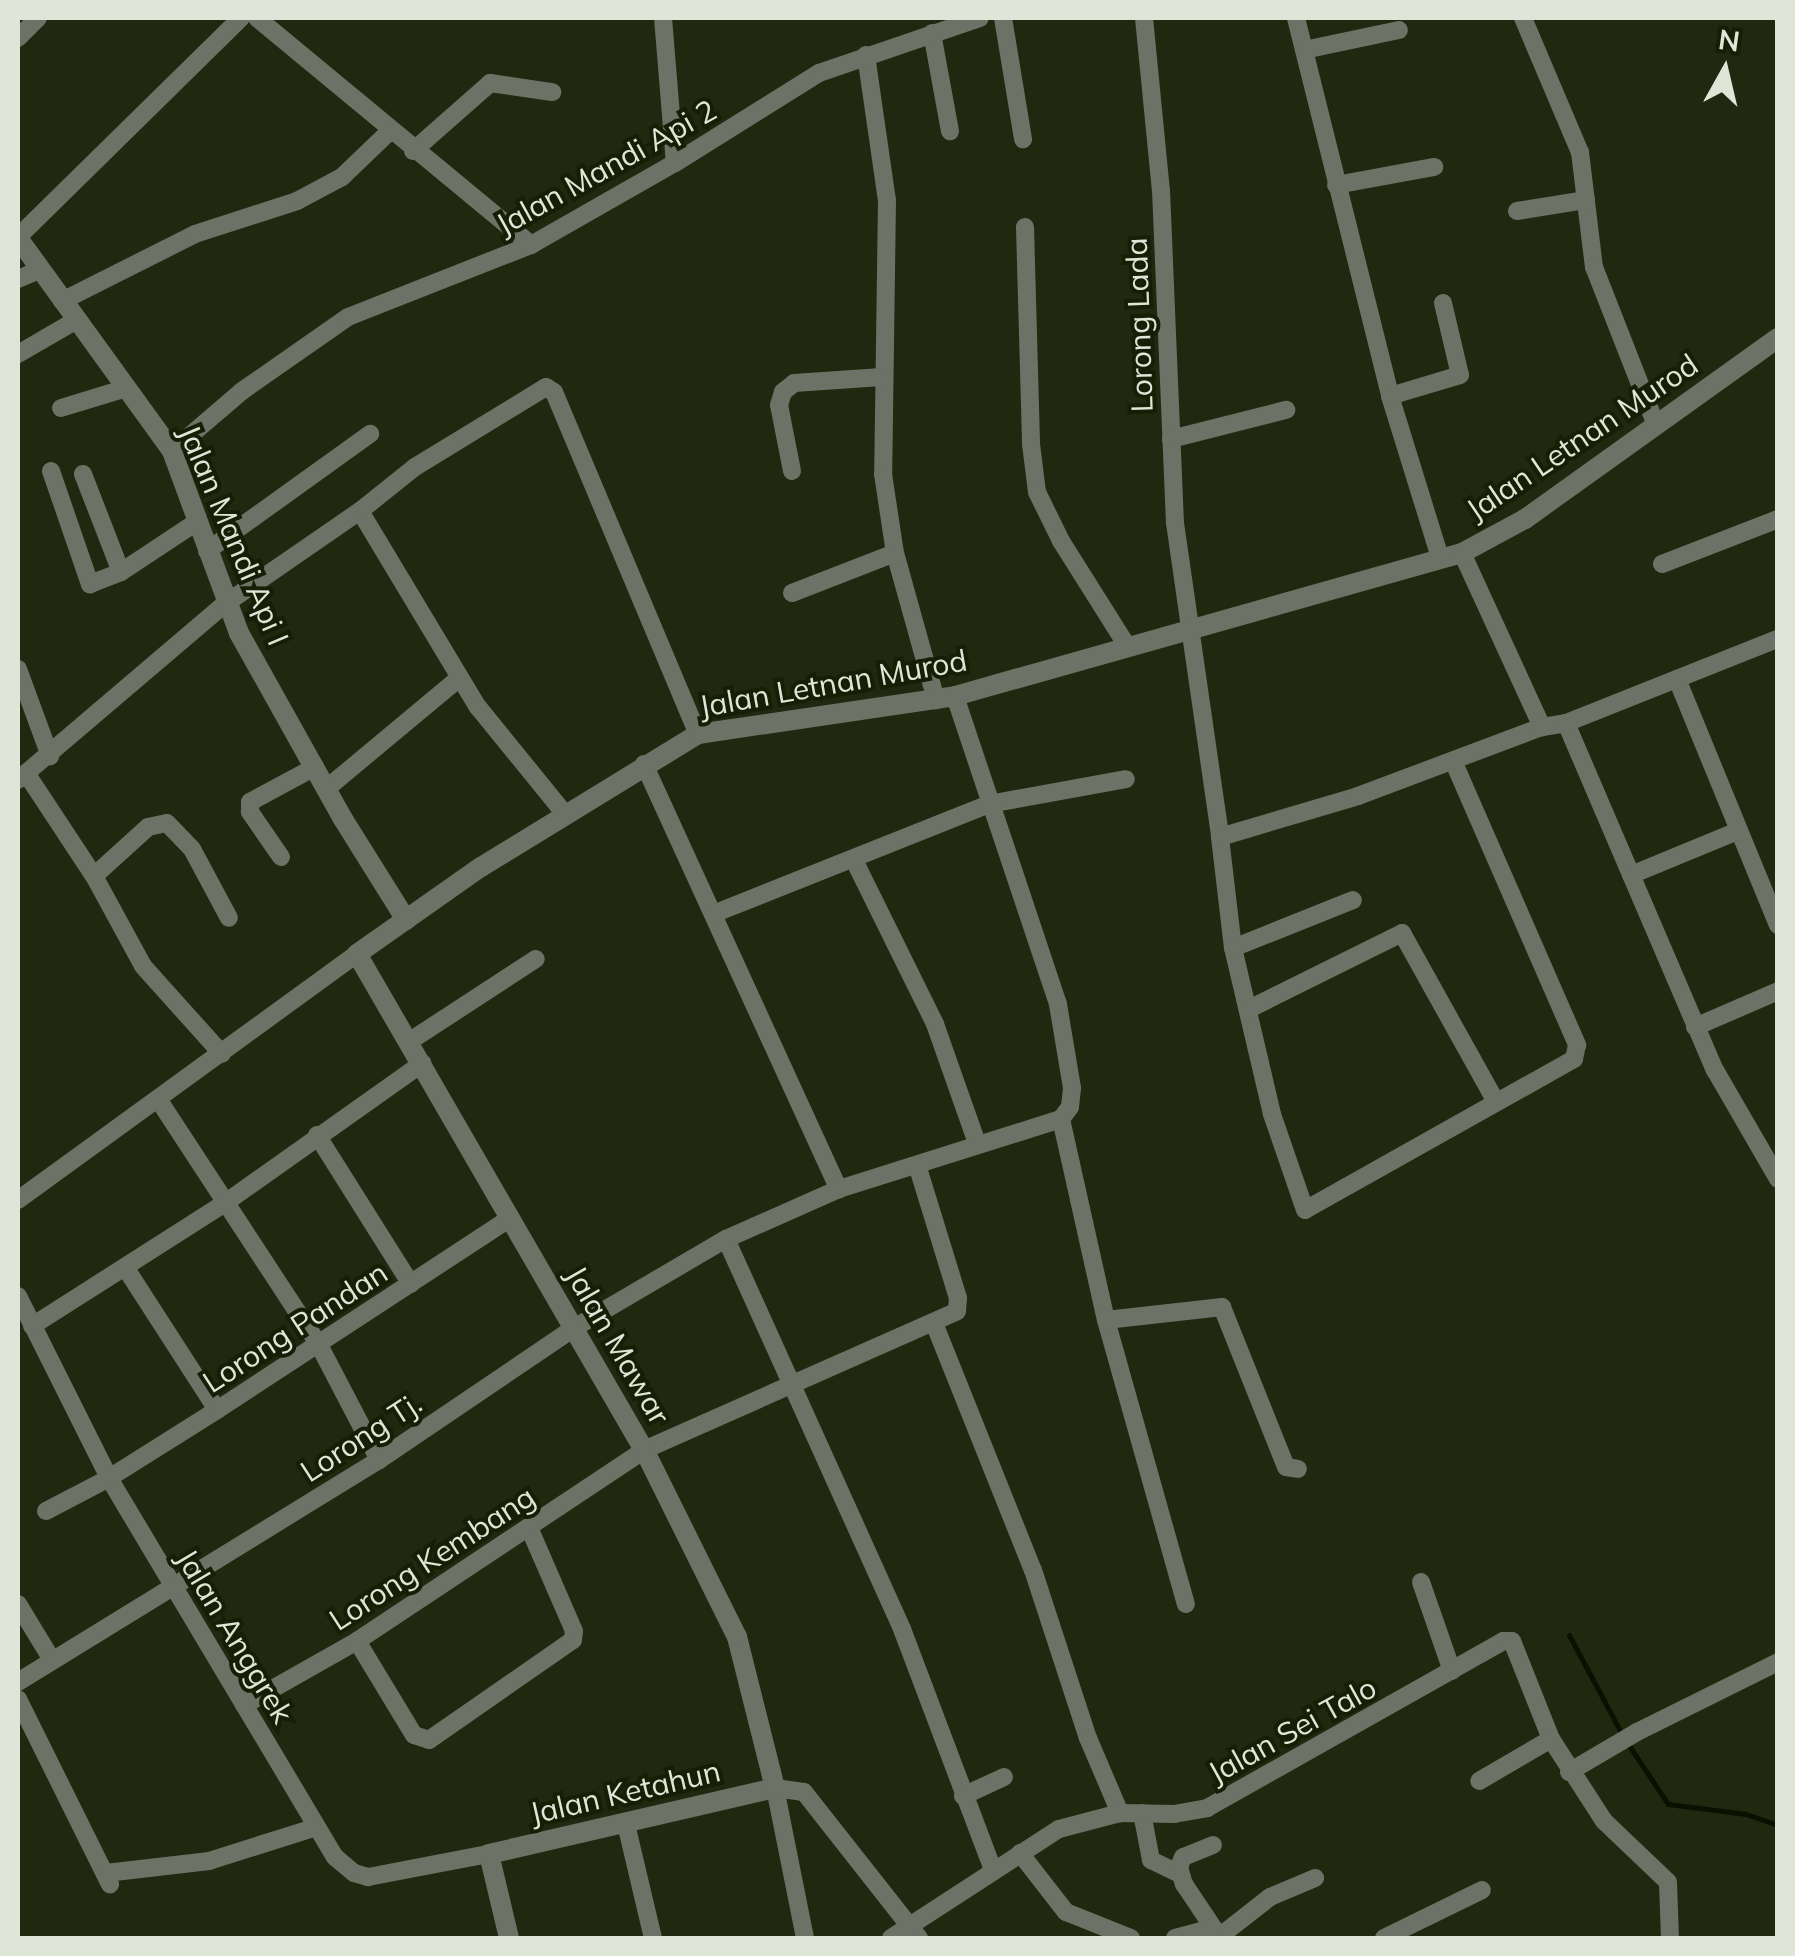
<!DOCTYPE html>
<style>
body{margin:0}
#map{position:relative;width:1795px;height:1956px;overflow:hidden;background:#20280f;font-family:Mulish,sans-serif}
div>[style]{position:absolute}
.stream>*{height:5px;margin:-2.5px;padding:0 2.5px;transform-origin:2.5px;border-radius:2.5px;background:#0a1100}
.minor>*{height:18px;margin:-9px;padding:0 9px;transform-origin:9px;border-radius:9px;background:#6d7266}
.tertiary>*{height:20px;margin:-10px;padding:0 10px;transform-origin:10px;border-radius:10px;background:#6d7266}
span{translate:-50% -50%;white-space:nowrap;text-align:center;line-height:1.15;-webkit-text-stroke:8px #161e06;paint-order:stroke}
.street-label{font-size:30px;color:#e0e6d7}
.frame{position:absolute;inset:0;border:20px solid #e0e6d7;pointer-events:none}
.north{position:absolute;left:1675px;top:20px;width:100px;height:100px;-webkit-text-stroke:8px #161e06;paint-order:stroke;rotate:8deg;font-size:28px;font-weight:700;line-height:40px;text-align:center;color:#e0e6d7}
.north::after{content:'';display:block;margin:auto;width:35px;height:45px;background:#e0e6d7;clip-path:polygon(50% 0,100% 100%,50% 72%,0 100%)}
</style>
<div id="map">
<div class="stream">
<div style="left:1569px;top:1635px;width:115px;rotate:61.9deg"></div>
<div style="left:1628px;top:1744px;width:72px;rotate:56.3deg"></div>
<div style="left:1668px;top:1804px;width:79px;rotate:7.3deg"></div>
<div style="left:1746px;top:1814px;width:34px;rotate:19deg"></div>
</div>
<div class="minor">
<div style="left:257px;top:18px;width:356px;rotate:39.6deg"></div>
<div style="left:663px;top:18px;width:145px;rotate:85.3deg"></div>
<div style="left:1003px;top:18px;width:123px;rotate:80.6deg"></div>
<div style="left:1144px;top:18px;width:173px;rotate:84.4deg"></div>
<div style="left:1161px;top:190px;width:333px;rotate:87.6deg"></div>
<div style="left:1175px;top:523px;width:317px;rotate:81.8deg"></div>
<div style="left:1296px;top:18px;width:390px;rotate:76deg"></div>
<div style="left:1390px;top:396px;width:170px;rotate:72.8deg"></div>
<div style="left:1523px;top:18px;width:146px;rotate:67deg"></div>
<div style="left:1580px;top:152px;width:116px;rotate:83.1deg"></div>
<div style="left:1594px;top:267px;width:170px;rotate:68.6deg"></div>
<div style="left:932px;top:33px;width:100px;rotate:79.6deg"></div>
<div style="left:18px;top:38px;width:28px;rotate:-45deg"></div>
<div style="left:1304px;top:50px;width:97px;rotate:-11.9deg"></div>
<div style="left:866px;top:55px;width:147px;rotate:81.8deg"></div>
<div style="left:887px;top:200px;width:274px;rotate:90.8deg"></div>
<div style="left:883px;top:474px;width:80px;rotate:81.4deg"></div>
<div style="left:895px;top:553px;width:153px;rotate:74.4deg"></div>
<div style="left:413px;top:151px;width:103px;rotate:-41.4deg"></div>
<div style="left:490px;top:83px;width:63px;rotate:8.3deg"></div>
<div style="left:1336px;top:185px;width:100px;rotate:-10.4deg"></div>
<div style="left:1517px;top:211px;width:70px;rotate:-9.1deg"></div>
<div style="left:1025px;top:227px;width:217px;rotate:88.4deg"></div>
<div style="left:1031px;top:444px;width:48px;rotate:82.9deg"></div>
<div style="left:1037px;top:492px;width:55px;rotate:63.9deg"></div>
<div style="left:1061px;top:541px;width:124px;rotate:57.8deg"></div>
<div style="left:18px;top:237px;width:313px;rotate:-44.5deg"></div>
<div style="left:18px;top:279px;width:23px;rotate:-23deg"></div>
<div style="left:62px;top:301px;width:149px;rotate:-26.7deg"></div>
<div style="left:195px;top:234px;width:107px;rotate:-17.9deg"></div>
<div style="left:297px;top:201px;width:51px;rotate:-28.1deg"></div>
<div style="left:342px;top:177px;width:66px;rotate:-43.8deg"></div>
<div style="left:18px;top:354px;width:66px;rotate:-30.1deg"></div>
<div style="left:1390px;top:396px;width:73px;rotate:-16.7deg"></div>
<div style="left:1460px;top:375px;width:74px;rotate:-103.3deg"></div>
<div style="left:61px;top:408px;width:69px;rotate:-16.9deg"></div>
<div style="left:1171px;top:439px;width:119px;rotate:-14.2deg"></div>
<div style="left:172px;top:451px;width:92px;rotate:-40.6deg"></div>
<div style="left:242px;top:391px;width:129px;rotate:-34.9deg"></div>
<div style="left:348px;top:317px;width:197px;rotate:-21.5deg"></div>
<div style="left:531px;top:245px;width:166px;rotate:-29.7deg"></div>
<div style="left:675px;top:163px;width:170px;rotate:-32deg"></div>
<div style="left:819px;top:73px;width:170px;rotate:-18.9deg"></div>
<div style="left:51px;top:471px;width:120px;rotate:71deg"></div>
<div style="left:90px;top:584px;width:33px;rotate:-21deg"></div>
<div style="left:121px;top:572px;width:92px;rotate:-33.5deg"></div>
<div style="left:792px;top:471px;width:67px;rotate:-101.1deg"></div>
<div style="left:779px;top:405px;width:14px;rotate:-73deg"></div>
<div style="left:783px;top:392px;width:14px;rotate:-39deg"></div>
<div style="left:794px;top:383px;width:88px;rotate:-3.9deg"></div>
<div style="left:83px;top:474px;width:105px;rotate:68.8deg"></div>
<div style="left:360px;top:511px;width:229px;rotate:59deg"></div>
<div style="left:478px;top:707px;width:138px;rotate:50.9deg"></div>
<div style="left:207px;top:551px;width:201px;rotate:-35.7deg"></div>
<div style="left:1462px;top:553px;width:192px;rotate:65.3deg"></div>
<div style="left:1662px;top:564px;width:124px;rotate:-21.2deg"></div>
<div style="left:792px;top:593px;width:110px;rotate:-21.2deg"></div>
<div style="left:18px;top:669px;width:93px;rotate:69.8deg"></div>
<div style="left:1677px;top:679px;width:266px;rotate:67.7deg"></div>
<div style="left:1566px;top:723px;width:378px;rotate:66.8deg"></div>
<div style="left:1715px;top:1070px;width:126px;rotate:60deg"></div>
<div style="left:1454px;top:763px;width:308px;rotate:66.4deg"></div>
<div style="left:1577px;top:1045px;width:14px;rotate:102deg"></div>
<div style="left:1574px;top:1059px;width:308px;rotate:150.7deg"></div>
<div style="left:1305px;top:1210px;width:102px;rotate:-109deg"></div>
<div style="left:1272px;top:1114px;width:171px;rotate:-103.2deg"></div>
<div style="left:1233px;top:948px;width:112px;rotate:-96.7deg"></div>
<div style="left:1220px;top:837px;width:144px;rotate:-16.5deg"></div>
<div style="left:1358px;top:796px;width:197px;rotate:-20.6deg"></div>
<div style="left:1542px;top:727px;width:24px;rotate:-9deg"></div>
<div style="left:1566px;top:723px;width:227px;rotate:-21.7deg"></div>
<div style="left:644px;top:764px;width:468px;rotate:65.4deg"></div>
<div style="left:26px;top:773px;width:123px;rotate:56.6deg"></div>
<div style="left:94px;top:876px;width:102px;rotate:61.4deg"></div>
<div style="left:143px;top:966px;width:118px;rotate:48.1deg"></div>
<div style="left:18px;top:780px;width:272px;rotate:-40.4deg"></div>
<div style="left:225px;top:604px;width:164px;rotate:-34.6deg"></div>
<div style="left:360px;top:511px;width:70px;rotate:-38.7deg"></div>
<div style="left:415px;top:467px;width:153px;rotate:-31.4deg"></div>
<div style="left:546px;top:387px;width:9px;rotate:32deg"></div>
<div style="left:554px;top:392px;width:371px;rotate:67.2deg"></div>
<div style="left:326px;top:789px;width:173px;rotate:-39.8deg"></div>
<div style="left:281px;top:857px;width:55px;rotate:-124.6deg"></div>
<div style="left:250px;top:812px;width:10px;rotate:-90deg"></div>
<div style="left:250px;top:802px;width:74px;rotate:-28.3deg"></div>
<div style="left:854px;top:860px;width:183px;rotate:63.7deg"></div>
<div style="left:935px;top:1024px;width:126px;rotate:70.6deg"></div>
<div style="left:1631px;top:875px;width:116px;rotate:-22.4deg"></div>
<div style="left:94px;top:876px;width:73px;rotate:-42.2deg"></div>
<div style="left:148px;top:827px;width:19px;rotate:-12deg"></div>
<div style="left:167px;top:823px;width:36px;rotate:46deg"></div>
<div style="left:192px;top:849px;width:78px;rotate:61.8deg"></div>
<div style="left:713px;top:914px;width:297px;rotate:-21.7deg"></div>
<div style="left:989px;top:804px;width:139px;rotate:-10.3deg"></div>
<div style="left:1233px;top:948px;width:129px;rotate:-21.8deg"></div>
<div style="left:1249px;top:1009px;width:171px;rotate:-26.4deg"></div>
<div style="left:1402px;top:933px;width:193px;rotate:60.9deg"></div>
<div style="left:1695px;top:1027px;width:90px;rotate:-23.4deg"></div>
<div style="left:410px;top:1041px;width:150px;rotate:-33.1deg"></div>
<div style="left:158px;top:1099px;width:294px;rotate:56.8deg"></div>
<div style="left:319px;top:1345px;width:130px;rotate:62.4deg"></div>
<div style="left:1061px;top:1119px;width:206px;rotate:77.4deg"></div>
<div style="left:1106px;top:1320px;width:295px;rotate:74.3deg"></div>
<div style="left:317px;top:1135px;width:176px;rotate:57.8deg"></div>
<div style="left:18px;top:1200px;width:419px;rotate:-36deg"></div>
<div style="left:726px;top:1239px;width:428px;rotate:65.7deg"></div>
<div style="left:902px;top:1629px;width:258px;rotate:69.3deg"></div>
<div style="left:125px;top:1267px;width:170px;rotate:57.2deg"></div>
<div style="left:18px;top:1296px;width:203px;rotate:63.4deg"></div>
<div style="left:109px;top:1478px;width:441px;rotate:59.2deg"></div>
<div style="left:335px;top:1857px;width:25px;rotate:40deg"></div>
<div style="left:354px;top:1873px;width:15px;rotate:16deg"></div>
<div style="left:368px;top:1877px;width:123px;rotate:-10.8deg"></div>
<div style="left:1106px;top:1320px;width:117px;rotate:-6.4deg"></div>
<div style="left:1222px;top:1307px;width:172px;rotate:68.2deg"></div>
<div style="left:1286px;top:1467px;width:12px;rotate:9deg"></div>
<div style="left:934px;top:1323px;width:266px;rotate:68.2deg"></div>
<div style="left:1033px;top:1570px;width:177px;rotate:71.9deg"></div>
<div style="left:1088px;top:1738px;width:82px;rotate:66.9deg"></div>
<div style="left:32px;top:1326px;width:229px;rotate:-32.5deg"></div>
<div style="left:225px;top:1203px;width:242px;rotate:-35.3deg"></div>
<div style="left:46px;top:1511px;width:71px;rotate:-27.6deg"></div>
<div style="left:109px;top:1478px;width:128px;rotate:-32.2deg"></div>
<div style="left:217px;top:1410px;width:349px;rotate:-33.2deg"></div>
<div style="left:1421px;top:1582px;width:94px;rotate:70.8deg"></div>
<div style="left:18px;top:1604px;width:66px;rotate:58.7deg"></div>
<div style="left:357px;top:1641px;width:110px;rotate:58.8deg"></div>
<div style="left:414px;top:1735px;width:16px;rotate:18deg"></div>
<div style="left:429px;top:1740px;width:175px;rotate:-34.8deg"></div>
<div style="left:573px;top:1640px;width:9px;rotate:-84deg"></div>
<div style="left:574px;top:1631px;width:110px;rotate:-113.5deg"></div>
<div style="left:18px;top:1682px;width:424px;rotate:-31.6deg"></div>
<div style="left:379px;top:1460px;width:235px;rotate:-34.1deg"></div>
<div style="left:574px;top:1328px;width:176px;rotate:-30.4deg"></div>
<div style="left:726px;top:1239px;width:124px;rotate:-23.9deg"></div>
<div style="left:839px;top:1189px;width:233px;rotate:-17.5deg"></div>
<div style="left:1061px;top:1119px;width:15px;rotate:-53deg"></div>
<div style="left:1070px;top:1107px;width:19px;rotate:-84deg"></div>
<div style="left:1072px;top:1088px;width:85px;rotate:-99.5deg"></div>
<div style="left:1058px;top:1004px;width:325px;rotate:-108.5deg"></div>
<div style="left:18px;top:1699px;width:207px;rotate:63.6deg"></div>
<div style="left:244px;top:1705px;width:130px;rotate:-29.5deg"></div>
<div style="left:357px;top:1641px;width:345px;rotate:-33.6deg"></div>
<div style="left:644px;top:1450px;width:342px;rotate:-23.9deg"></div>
<div style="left:957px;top:1311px;width:13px;rotate:-86deg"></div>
<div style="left:958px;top:1298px;width:139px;rotate:-107.1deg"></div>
<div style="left:1551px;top:1739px;width:98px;rotate:57.1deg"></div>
<div style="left:1604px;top:1821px;width:88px;rotate:43.6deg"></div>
<div style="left:1668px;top:1882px;width:56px;rotate:88deg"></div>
<div style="left:1569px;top:1772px;width:79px;rotate:-30.5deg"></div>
<div style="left:1637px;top:1732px;width:157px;rotate:-26.4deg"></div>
<div style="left:963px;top:1796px;width:45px;rotate:-24.9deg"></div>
<div style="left:1142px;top:1813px;width:48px;rotate:79.2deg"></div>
<div style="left:1151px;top:1860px;width:32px;rotate:26deg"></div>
<div style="left:626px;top:1824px;width:117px;rotate:76.7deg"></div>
<div style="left:1213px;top:1845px;width:32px;rotate:158deg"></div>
<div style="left:1183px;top:1857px;width:11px;rotate:112deg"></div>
<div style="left:1179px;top:1867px;width:18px;rotate:74deg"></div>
<div style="left:1184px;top:1884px;width:65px;rotate:56.3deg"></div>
<div style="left:1020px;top:1853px;width:75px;rotate:52.1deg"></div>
<div style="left:1066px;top:1912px;width:70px;rotate:21.8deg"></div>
<div style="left:106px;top:1873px;width:104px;rotate:-6.6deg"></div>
<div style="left:209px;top:1861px;width:113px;rotate:-17.5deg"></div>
<div style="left:1219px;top:1937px;width:65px;rotate:-38.1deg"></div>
<div style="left:1270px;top:1897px;width:49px;rotate:-22.9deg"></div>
<div style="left:805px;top:1938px;width:153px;rotate:-101.3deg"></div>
<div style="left:775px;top:1788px;width:29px;rotate:8deg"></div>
<div style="left:804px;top:1792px;width:186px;rotate:51.8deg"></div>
<div style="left:891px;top:1938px;width:200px;rotate:-33deg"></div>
<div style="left:1059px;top:1829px;width:63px;rotate:-14.7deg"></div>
<div style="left:1120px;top:1813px;width:54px;rotate:1.1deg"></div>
<div style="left:1174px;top:1814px;width:34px;rotate:-10deg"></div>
<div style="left:1207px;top:1808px;width:340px;rotate:-29.4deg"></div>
<div style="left:1503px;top:1641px;width:9px"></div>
<div style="left:1512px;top:1641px;width:105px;rotate:68.3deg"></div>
<div style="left:1551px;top:1739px;width:83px;rotate:149.7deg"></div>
<div style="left:1175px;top:1938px;width:39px;rotate:-15deg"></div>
<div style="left:1384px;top:1938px;width:109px;rotate:-26.1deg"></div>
</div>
<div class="tertiary">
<div style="left:18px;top:238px;width:263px;rotate:54.1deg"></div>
<div style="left:172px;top:451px;width:194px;rotate:69.8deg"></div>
<div style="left:239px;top:633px;width:213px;rotate:60.8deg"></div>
<div style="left:343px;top:819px;width:119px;rotate:58deg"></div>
<div style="left:509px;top:1938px;width:86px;rotate:-103.4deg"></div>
<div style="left:489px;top:1854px;width:294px;rotate:-13deg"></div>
<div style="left:775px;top:1788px;width:156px;rotate:-104.1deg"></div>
<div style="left:737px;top:1637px;width:209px;rotate:-116.4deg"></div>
<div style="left:644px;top:1450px;width:573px;rotate:-120.05deg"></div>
<div style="left:357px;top:954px;width:151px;rotate:-35.1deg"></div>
<div style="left:481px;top:867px;width:255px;rotate:-31.5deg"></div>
<div style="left:698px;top:734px;width:260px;rotate:-8.4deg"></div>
<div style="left:955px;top:696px;width:527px;rotate:-15.75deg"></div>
<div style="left:1462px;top:553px;width:72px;rotate:-28.4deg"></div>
<div style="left:1525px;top:519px;width:311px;rotate:-35.6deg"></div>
</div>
<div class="street-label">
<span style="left:606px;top:167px;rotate:-29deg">Jalan Mandi Api 2</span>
<span style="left:1139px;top:325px;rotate:-92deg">Lorong Lada</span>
<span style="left:1582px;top:437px;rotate:-34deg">Jalan Letnan Murod</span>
<span style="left:234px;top:535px;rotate:67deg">Jalan Mandi Api I</span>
<span style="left:833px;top:683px;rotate:-10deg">Jalan Letnan Murod</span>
<span style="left:295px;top:1327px;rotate:-33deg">Lorong Pandan</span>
<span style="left:618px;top:1345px;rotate:60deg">Jalan Mawar</span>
<span style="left:361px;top:1437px;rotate:-33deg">Lorong Tj.</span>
<span style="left:432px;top:1558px;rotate:-33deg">Lorong Kembang</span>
<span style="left:235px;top:1636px;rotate:59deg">Jalan Anggrek</span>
<span style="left:1292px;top:1730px;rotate:-29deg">Jalan Sei Talo</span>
<span style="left:625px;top:1792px;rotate:-13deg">Jalan Ketahun</span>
</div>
<div class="frame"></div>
<div class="north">N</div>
</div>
